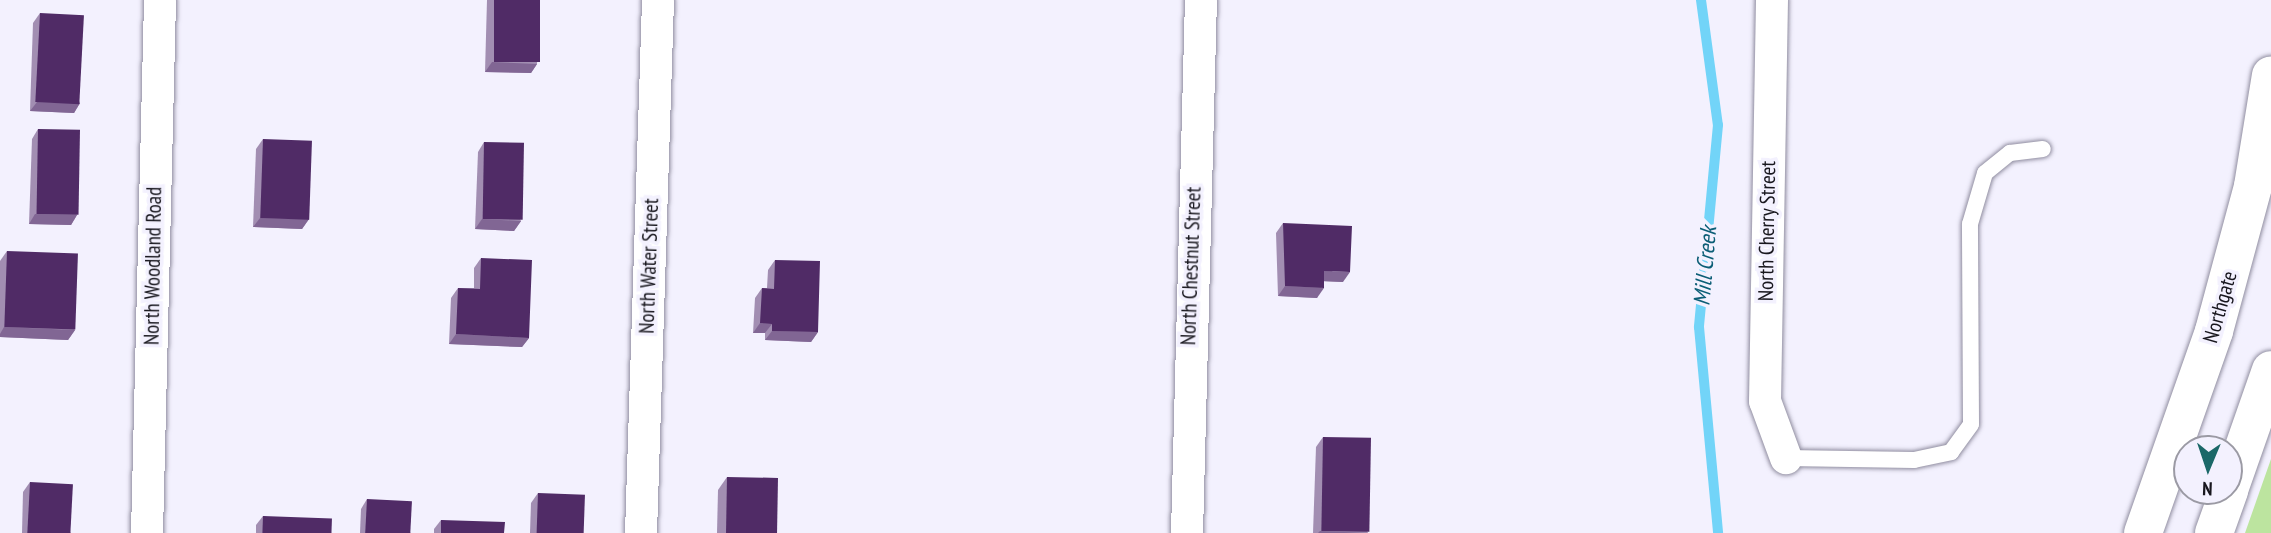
<!DOCTYPE html>
<style>
body{margin:0}
#map{position:relative;width:2271px;height:533px;overflow:hidden;background:#f3f1fe;font-family:"PT Sans Narrow",sans-serif}
div>[style]{position:absolute}
.green>*{inset:0;background:#bce49f}
.stream>*{height:10px;margin:-5px;padding:0 5px;transform-origin:5px;border-radius:5px;background:#72d4f8}
.roads{filter:drop-shadow(0 0 2px #908da0) drop-shadow(0 0 2px #908da0)}
.lane>*{height:16px;margin:-8px;padding:0 8px;transform-origin:8px;border-radius:8px;background:#fff}
.street>*{height:32px;margin:-16px;padding:0 16px;transform-origin:16px;border-radius:16px;background:#fff}
.secondary>*{height:38px;margin:-19px;padding:0 19px;transform-origin:19px;border-radius:19px;background:#fff}
.wall>*{inset:0;background:#a28eb2}
.shaded-wall>*{inset:0;background:#816694}
.building>*{inset:0;background:#502b66;transform-origin:0 0}
span{translate:-50% -50%;white-space:nowrap;text-align:center;line-height:1.15;-webkit-text-stroke:7px #f3f1fe;paint-order:stroke}
.street-label{font-size:21px;color:#18171e}
.water-label{font-size:23px;color:#0c5e76;font-style:italic}
.north{position:absolute;left:2173px;top:435px;width:70px;height:70px;box-sizing:border-box;background:#f3f1fe;border:2px solid #9b9aa4;border-radius:50%;rotate:182deg;font-size:19px;font-weight:700;line-height:28px;text-align:center;color:#18171e}
.north::after{content:'';display:block;margin:auto;width:24px;height:32px;background:#1b6868;clip-path:polygon(50% 0,100% 100%,50% 72%,0 100%)}
</style>
<div id="map">
<div class="green">
<div style="clip-path:polygon(2271px 459px,2271px 533px,2245px 533px)"></div>
</div>
<div class="stream">
<div style="left:1701px;top:0;width:126px;rotate:82.3deg"></div>
<div style="left:1718px;top:125px;width:203px;rotate:95.4deg"></div>
<div style="left:1699px;top:327px;width:207px;rotate:84.7deg"></div>
</div>
<div class="roads">
<div class="lane">
<div style="left:1786px;top:458px;width:128px;rotate:0.9deg"></div>
<div style="left:1914px;top:460px;width:38px;rotate:-12deg"></div>
<div style="left:1951px;top:452px;width:34px;rotate:-54deg"></div>
<div style="left:1971px;top:424px;width:200px;rotate:-90.3deg"></div>
<div style="left:1970px;top:224px;width:53px;rotate:-73.6deg"></div>
<div style="left:1985px;top:173px;width:32px;rotate:-39deg"></div>
<div style="left:2010px;top:153px;width:33px;rotate:-7deg"></div>
</div>
<div class="street">
<div style="left:1772px;top:0;width:401px;rotate:91deg"></div>
<div style="left:1765px;top:401px;width:61px;rotate:69.8deg"></div>
<div style="left:147px;top:533px;width:533px;rotate:-88.6deg"></div>
<div style="left:641px;top:533px;width:533px;rotate:-88.17deg"></div>
<div style="left:1187px;top:533px;width:533px;rotate:-88.5deg"></div>
</div>
<div class="secondary">
<div style="left:2229px;top:490px;width:127px;rotate:-70.7deg"></div>
<div style="left:2143px;top:533px;width:214px;rotate:-70.6deg"></div>
<div style="left:2214px;top:331px;width:150px;rotate:-74.9deg"></div>
<div style="left:2253px;top:186px;width:112px;rotate:-80.8deg"></div>
<div style="left:2214px;top:533px;width:45px;rotate:-70.3deg"></div>
</div>
</div>
<div class="wall">
<div style="clip-path:polygon(487px 0,540px 0,537px 64px,531px 73px,485px 72px)"></div>
<div style="clip-path:polygon(40px 13px,80px 103px,74px 113px,30px 111px,33px 23px)"></div>
<div style="clip-path:polygon(38px 129px,77px 215px,71px 225px,29px 224px,32px 139px)"></div>
<div style="clip-path:polygon(263px 139px,309px 219px,302px 229px,253px 227px,256px 149px)"></div>
<div style="clip-path:polygon(484px 142px,521px 221px,514px 231px,475px 229px,478px 152px)"></div>
<div style="clip-path:polygon(1283px 223px,1343px 282px,1324px 281px,1317px 298px,1278px 296px,1276px 233px)"></div>
<div style="clip-path:polygon(7px 251px,75px 330px,68px 340px,0 337px,0 261px)"></div>
<div style="clip-path:polygon(481px 258px,529px 338px,522px 347px,449px 344px,451px 298px,458px 288px,474px 288px,474px 268px)"></div>
<div style="clip-path:polygon(775px 260px,818px 332px,811px 342px,765px 340px,765px 333px,753px 333px,755px 298px,762px 288px,767px 288px,768px 270px)"></div>
<div style="clip-path:polygon(1323px 437px,1368px 533px,1313px 533px,1316px 447px)"></div>
<div style="clip-path:polygon(727px 477px,776px 533px,717px 533px,718px 490px)"></div>
<div style="clip-path:polygon(30px 482px,71px 533px,22px 533px,23px 492px)"></div>
<div style="clip-path:polygon(538px 493px,583px 533px,530px 533px,531px 503px)"></div>
<div style="clip-path:polygon(367px 499px,411px 533px,360px 533px,361px 509px)"></div>
<div style="clip-path:polygon(263px 516px,332px 533px,256px 533px,256px 525px)"></div>
<div style="clip-path:polygon(441px 520px,504px 533px,434px 533px,434px 529px)"></div>
</div>
<div class="shaded-wall">
<div style="clip-path:polygon(492px 62px,537px 64px,531px 73px,485px 72px)"></div>
<div style="clip-path:polygon(37px 102px,80px 103px,74px 113px,30px 111px)"></div>
<div style="clip-path:polygon(35px 214px,77px 215px,71px 225px,29px 224px)"></div>
<div style="clip-path:polygon(260px 218px,309px 219px,302px 229px,253px 227px)"></div>
<div style="clip-path:polygon(482px 219px,521px 221px,514px 231px,475px 229px)"></div>
<div style="clip-path:polygon(1324px 271px,1350px 272px,1343px 282px,1318px 281px)"></div>
<div style="clip-path:polygon(1285px 286px,1324px 288px,1317px 298px,1278px 296px)"></div>
<div style="clip-path:polygon(760px 323px,772px 324px,765px 333px,753px 333px)"></div>
<div style="clip-path:polygon(4px 327px,75px 330px,68px 340px,0 337px,0 334px)"></div>
<div style="clip-path:polygon(772px 331px,818px 332px,811px 342px,765px 340px)"></div>
<div style="clip-path:polygon(456px 334px,529px 338px,522px 347px,449px 344px)"></div>
<div style="clip-path:polygon(1320px 531px,1368px 533px,1318px 533px)"></div>
</div>
<div class="building">
<div style="left:494px;top:0;width:46px;height:62px"></div>
<div style="left:40px;top:13px;width:44px;height:89px;rotate:3deg"></div>
<div style="left:38px;top:129px;width:42px;height:85px;rotate:1deg"></div>
<div style="left:263px;top:139px;width:49px;height:79px;rotate:2deg"></div>
<div style="left:484px;top:142px;width:40px;height:77px;rotate:1deg"></div>
<div style="clip-path:polygon(1283px 223px,1352px 226px,1350px 272px,1324px 271px,1324px 288px,1285px 286px)"></div>
<div style="left:7px;top:251px;width:71px;height:76px;rotate:2deg"></div>
<div style="clip-path:polygon(481px 258px,532px 260px,529px 338px,456px 334px,458px 288px,480px 289px)"></div>
<div style="clip-path:polygon(775px 260px,820px 261px,818px 332px,772px 331px,772px 324px,760px 323px,762px 288px,774px 289px)"></div>
<div style="left:1323px;top:437px;width:48px;height:94px;rotate:1deg"></div>
<div style="left:727px;top:477px;width:51px;height:56px;rotate:1deg"></div>
<div style="left:30px;top:482px;width:43px;height:51px;rotate:3deg"></div>
<div style="left:538px;top:493px;width:47px;height:40px;rotate:2deg"></div>
<div style="left:367px;top:499px;width:45px;height:34px;rotate:3deg"></div>
<div style="left:263px;top:516px;width:69px;height:17px;rotate:2deg"></div>
<div style="clip-path:polygon(441px 520px,505px 522px,504px 533px,441px 533px)"></div>
</div>
<div class="street-label">
<span style="left:1767px;top:231px;rotate:-89deg">North Cherry Street</span>
<span style="left:153px;top:266px;rotate:-89deg">North Woodland Road</span>
<span style="left:649px;top:266px;rotate:-88deg">North Water Street</span>
<span style="left:1191px;top:266px;rotate:-88deg">North Chestnut Street</span>
<span style="left:2220px;top:307px;rotate:-74deg">Northgate</span>
</div>
<div class="water-label">
<span style="left:1705px;top:266px;rotate:-85deg">Mill Creek</span>
</div>
<div class="north">N</div>
</div>
